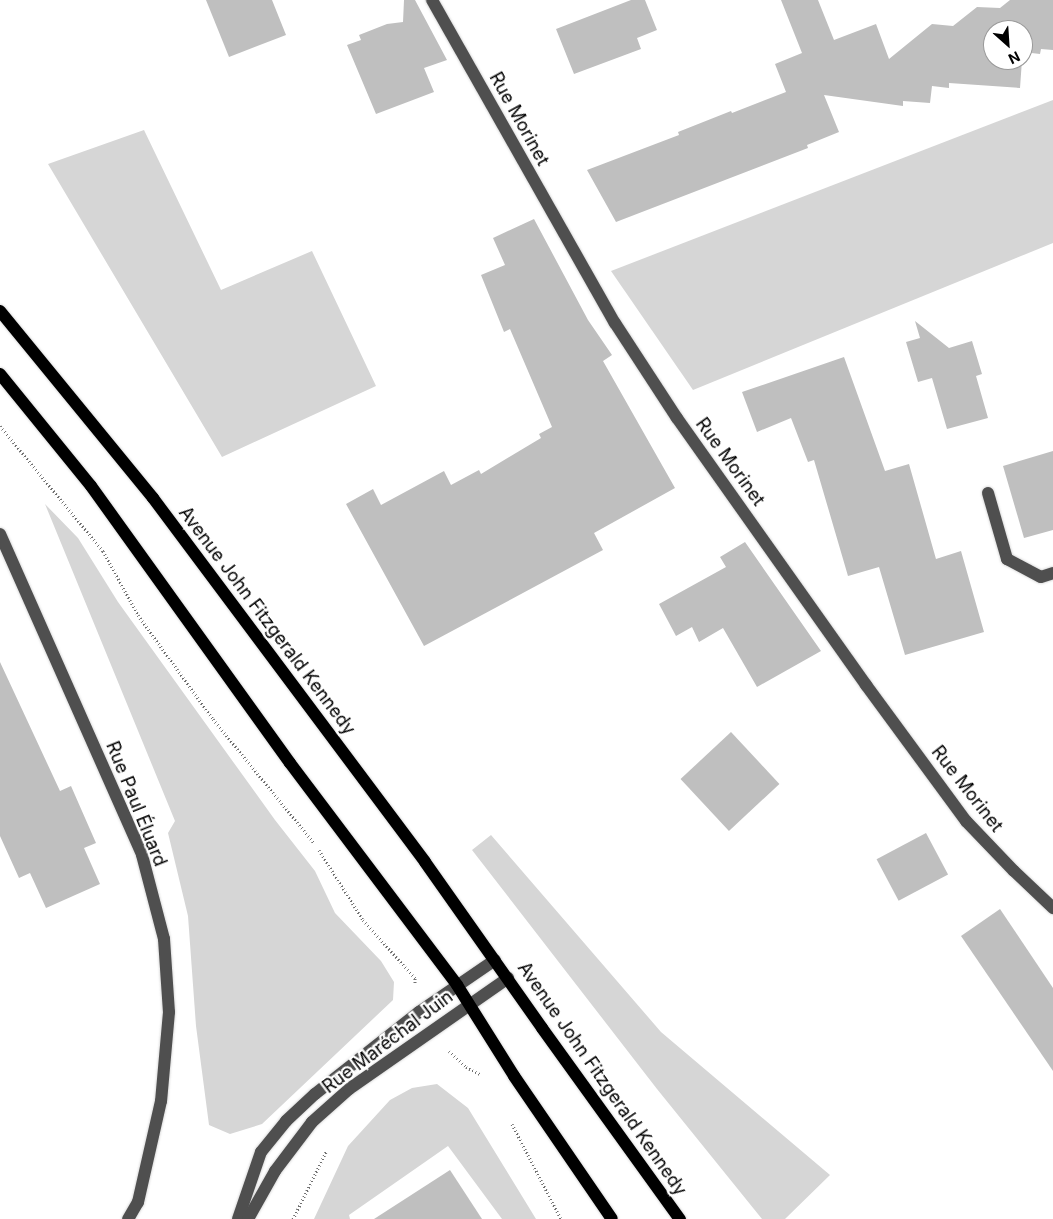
<!DOCTYPE html>
<meta charset="utf-8">
<style>
body{margin:0}
#map{position:relative;width:1053px;height:1219px;overflow:hidden;background:#fff;font-family:Inter,sans-serif}
div>[style]{position:absolute}
.green>*{inset:0;background:#d6d6d6}
.building>*{inset:0;background:#bfbfbf;transform-origin:0 0}
.path>*{height:3px;margin-top:-1.5px;transform-origin:0;background:repeating-linear-gradient(90deg,#717171 0 1px,transparent 0 3.5px)}
.roads{filter:drop-shadow(0 0 1px #dbdbdb) drop-shadow(0 0 1px #dbdbdb)}
.minor>*{height:12px;margin:-6px;padding:0 6px;transform-origin:6px;border-radius:6px;background:#4f4f4f}
.major>*{height:12px;margin:-6px;padding:0 6px;transform-origin:6px;border-radius:6px;background:#000}
span{translate:-50% -50%;white-space:nowrap;text-align:center;line-height:1.15;-webkit-text-stroke:4.5px #fff;paint-order:stroke}
.street-label{font-size:18px;color:#000}
.north{position:absolute;left:983px;top:20px;width:50px;height:50px;box-sizing:border-box;background:#fff;border:1px solid #999;border-radius:50%;rotate:154deg;font-size:14px;font-weight:700;line-height:20px;text-align:center;color:#000}
.north::after{content:'';display:block;margin:auto;width:18px;height:22px;background:#000;clip-path:polygon(50% 0,100% 100%,50% 72%,0 100%)}
</style>
<div id="map">
<div class="green">
<div style="clip-path:polygon(1053px 100px,1053px 243px,693px 390px,611px 271px)"></div>
<div style="clip-path:polygon(144px 130px,221px 290px,312px 251px,376px 386px,222px 457px,48px 164px)"></div>
<div style="clip-path:polygon(45px 504px,78px 538px,118px 602px,275px 820px,315px 871px,335px 913px,381px 961px,394px 982px,393px 1000px,262px 1124px,230px 1134px,209px 1125px,196px 1026px,188px 916px,168px 833px,175px 821px)"></div>
<div style="clip-path:polygon(491px 835px,661px 1032px,830px 1175px,785px 1219px,762px 1219px,657px 1089px,472px 850px)"></div>
<div style="clip-path:polygon(437px 1084px,468px 1108px,536px 1219px,502px 1219px,448px 1146px,349px 1215px,350px 1219px,314px 1219px,348px 1146px,390px 1100px,412px 1088px)"></div>
</div>
<div class="building">
<div style="clip-path:polygon(206px 0,272px 0,286px 35px,229px 57px)"></div>
<div style="clip-path:polygon(404px 0,415px 0,447px 60px,424px 68px,434px 92px,376px 114px,347px 45px,361px 40px,359px 35px,387px 24px,403px 22px)"></div>
<div style="clip-path:polygon(631px 0,645px 0,657px 30px,637px 38px,641px 49px,574px 74px,556px 29px)"></div>
<div style="clip-path:polygon(781px 0,818px 0,834px 40px,876px 24px,889px 59px,932px 24px,953px 26px,977px 7px,1000px 8px,1010px 0,1053px 0,1053px 50px,1041px 49px,1040px 54px,1023px 52px,1023px 30px,993px 30px,993px 60px,1022px 60px,1020px 88px,949px 83px,949px 88px,932px 86px,930px 103px,903px 101px,903px 106px,824px 95px,839px 132px,807px 145px,808px 148px,616px 222px,587px 170px,679px 135px,678px 132px,731px 111px,732px 113px,786px 92px,775px 64px,802px 53px)"></div>
<div style="clip-path:polygon(534px 219px,588px 320px,612px 355px,603px 361px,675px 488px,594px 533px,603px 550px,424px 646px,346px 504px,373px 489px,381px 505px,444px 471px,451px 485px,479px 470px,481px 474px,541px 438px,539px 434px,552px 427px,510px 329px,504px 332px,481px 275px,505px 265px,493px 238px)"></div>
<div style="clip-path:polygon(915px 321px,949px 348px,972px 341px,982px 374px,976px 376px,988px 418px,947px 429px,932px 378px,918px 382px,906px 342px,920px 338px)"></div>
<div style="clip-path:polygon(844px 357px,885px 471px,909px 464px,936px 559px,961px 551px,984px 632px,905px 655px,879px 567px,848px 576px,814px 460px,808px 462px,791px 418px,757px 432px,742px 392px)"></div>
<div style="clip-path:polygon(1053px 451px,1053px 530px,1024px 538px,1003px 466px)"></div>
<div style="clip-path:polygon(745px 542px,821px 651px,757px 687px,723px 628px,699px 642px,692px 627px,676px 636px,659px 604px,726px 567px,720px 557px)"></div>
<div style="clip-path:polygon(0 662px,60px 791px,71px 786px,96px 843px,84px 848px,100px 884px,46px 908px,30px 873px,19px 878px,0 836px)"></div>
<div style="left:731px;top:732px;width:71px;height:69px;rotate:47deg"></div>
<div style="left:926px;top:833px;width:47px;height:56px;rotate:62deg"></div>
<div style="clip-path:polygon(1000px 909px,1053px 988px,1053px 1071px,961px 936px)"></div>
<div style="clip-path:polygon(450px 1170px,482px 1219px,374px 1219px)"></div>
</div>
<div class="path">
<div style="left:0;top:426px;width:162px;rotate:50.5deg"></div>
<div style="left:103px;top:551px;width:73px;rotate:61.3deg"></div>
<div style="left:138px;top:615px;width:128px;rotate:54.2deg"></div>
<div style="left:213px;top:719px;width:160px;rotate:50.8deg"></div>
<div style="left:319px;top:850px;width:83px;rotate:57.8deg"></div>
<div style="left:363px;top:920px;width:78px;rotate:48.1deg"></div>
<div style="left:415px;top:978px;width:5px;rotate:90deg"></div>
<div style="left:449px;top:1051px;width:23px;rotate:43deg"></div>
<div style="left:466px;top:1067px;width:16px;rotate:27deg"></div>
<div style="left:512px;top:1124px;width:107px;rotate:62.7deg"></div>
<div style="left:293px;top:1219px;width:75px;rotate:-63.8deg"></div>
</div>
<div class="roads">
<div class="minor">
<div style="left:432px;top:0;width:371px;rotate:60.5deg"></div>
<div style="left:615px;top:323px;width:113px;rotate:56.9deg"></div>
<div style="left:677px;top:418px;width:327px;rotate:54.7deg"></div>
<div style="left:866px;top:685px;width:169px;rotate:53.7deg"></div>
<div style="left:966px;top:821px;width:69px;rotate:46.2deg"></div>
<div style="left:1014px;top:871px;width:54px;rotate:43.5deg"></div>
<div style="left:988px;top:493px;width:69px;rotate:73.9deg"></div>
<div style="left:1007px;top:559px;width:38px;rotate:28deg"></div>
<div style="left:1041px;top:577px;width:13px;rotate:-18deg"></div>
<div style="left:0;top:534px;width:351px;rotate:66.1deg"></div>
<div style="left:142px;top:855px;width:87px;rotate:75.3deg"></div>
<div style="left:164px;top:939px;width:73px;rotate:86.1deg"></div>
<div style="left:169px;top:1012px;width:89px;rotate:95.1deg"></div>
<div style="left:161px;top:1101px;width:104px;rotate:102.8deg"></div>
<div style="left:138px;top:1202px;width:20px;rotate:120deg"></div>
<div style="left:238px;top:1219px;width:71px;rotate:-71.1deg"></div>
<div style="left:261px;top:1152px;width:40px;rotate:-51deg"></div>
<div style="left:286px;top:1121px;width:40px;rotate:-43deg"></div>
<div style="left:315px;top:1094px;width:132px;rotate:-38.3deg"></div>
<div style="left:419px;top:1012px;width:92px;rotate:-34.4deg"></div>
<div style="left:248px;top:1219px;width:55px;rotate:-60.6deg"></div>
<div style="left:275px;top:1171px;width:61px;rotate:-52.9deg"></div>
<div style="left:312px;top:1122px;width:50px;rotate:-41.7deg"></div>
<div style="left:349px;top:1089px;width:194px;rotate:-34.9deg"></div>
</div>
<div class="major">
<div style="left:0;top:311px;width:242px;rotate:50.7deg"></div>
<div style="left:153px;top:498px;width:454px;rotate:53.2deg"></div>
<div style="left:425px;top:862px;width:203px;rotate:54.8deg"></div>
<div style="left:542px;top:1028px;width:236px;rotate:54.2deg"></div>
<div style="left:0;top:374px;width:144px;rotate:50.9deg"></div>
<div style="left:91px;top:486px;width:341px;rotate:54.3deg"></div>
<div style="left:290px;top:763px;width:278px;rotate:53deg"></div>
<div style="left:457px;top:985px;width:107px;rotate:57.9deg"></div>
<div style="left:514px;top:1076px;width:173px;rotate:55.6deg"></div>
</div>
</div>
<div class="street-label">
<span style="left:519px;top:119px;rotate:61deg">Rue Morinet</span>
<span style="left:730px;top:462px;rotate:54deg">Rue Morinet</span>
<span style="left:267px;top:621px;rotate:53deg">Avenue John Fitzgerald Kennedy</span>
<span style="left:967px;top:789px;rotate:52deg">Rue Morinet</span>
<span style="left:136px;top:804px;rotate:68deg">Rue Paul Éluard</span>
<span style="left:388px;top:1042px;rotate:-37deg">Rue Maréchal Juin</span>
<span style="left:602px;top:1079px;rotate:55deg">Avenue John Fitzgerald Kennedy</span>
</div>
<div class="north">N</div>
</div>
